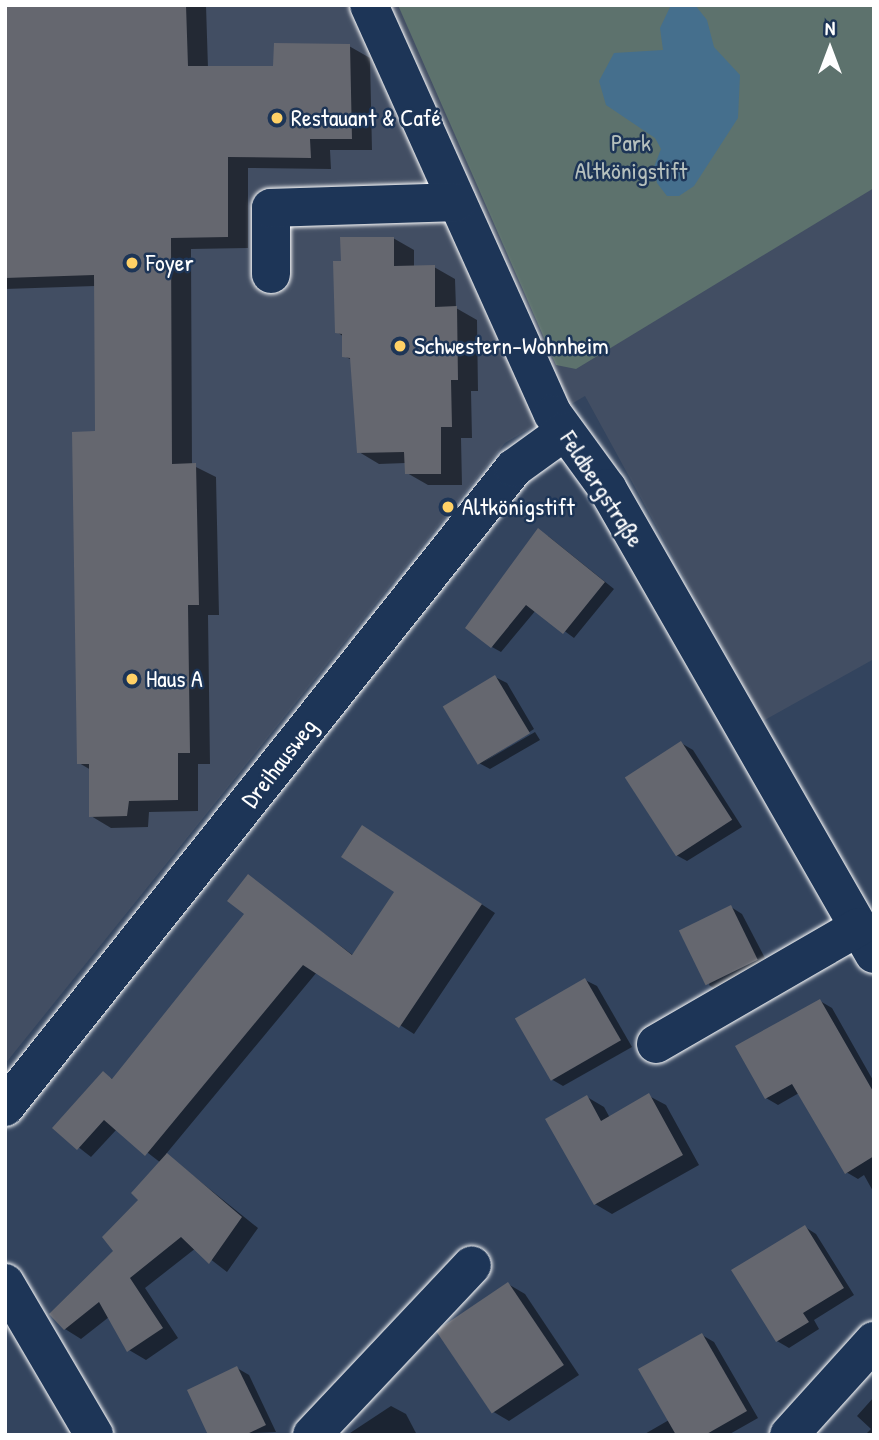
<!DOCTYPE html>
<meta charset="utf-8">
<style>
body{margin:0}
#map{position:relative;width:879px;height:1440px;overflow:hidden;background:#33445e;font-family:"Patrick Hand",sans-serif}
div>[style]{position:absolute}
.built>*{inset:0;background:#424e63}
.green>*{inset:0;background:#5d726d}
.water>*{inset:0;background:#456f8d}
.shadow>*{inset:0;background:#0007}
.building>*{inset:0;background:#65676f;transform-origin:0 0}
.roads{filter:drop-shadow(0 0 2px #fff) drop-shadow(0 0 2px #fff)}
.minor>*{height:38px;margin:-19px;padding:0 19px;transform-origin:19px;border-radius:19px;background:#1d3557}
.dots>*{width:19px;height:19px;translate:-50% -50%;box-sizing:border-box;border:4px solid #1d3557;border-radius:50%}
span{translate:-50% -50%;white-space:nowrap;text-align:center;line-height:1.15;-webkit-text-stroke:5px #1d3557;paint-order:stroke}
.poi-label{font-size:24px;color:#fff}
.left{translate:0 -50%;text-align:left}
.park-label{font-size:24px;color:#b6c0bd}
.street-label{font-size:24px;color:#fff}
.frame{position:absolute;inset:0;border:7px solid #fff;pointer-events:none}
.north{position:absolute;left:795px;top:14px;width:70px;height:70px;-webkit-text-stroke:5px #1d3557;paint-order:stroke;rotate:0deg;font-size:19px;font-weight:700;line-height:28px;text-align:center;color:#fff}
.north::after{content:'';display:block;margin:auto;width:24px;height:32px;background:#fff;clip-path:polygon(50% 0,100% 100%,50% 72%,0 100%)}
</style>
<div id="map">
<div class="built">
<div style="clip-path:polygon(5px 5px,874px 5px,874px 659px,763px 721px,585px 396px,505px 443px,5px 1064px)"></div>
</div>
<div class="green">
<div style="clip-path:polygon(398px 5px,874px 5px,874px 188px,576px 369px,556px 365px)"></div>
</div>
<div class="water">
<div style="clip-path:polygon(671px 5px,695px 5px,707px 20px,714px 47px,740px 75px,738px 118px,694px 186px,679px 196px,667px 196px,657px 183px,654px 167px,661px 149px,655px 138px,606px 105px,599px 81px,614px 53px,663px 50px,660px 28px)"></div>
</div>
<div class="shadow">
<div style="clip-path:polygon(5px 5px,206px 5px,208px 68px,275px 68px,349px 46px,370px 58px,372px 150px,330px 150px,331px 169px,248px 168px,248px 248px,191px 249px,192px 465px,216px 477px,219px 615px,208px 615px,210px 764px,198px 764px,198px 811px,149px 812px,148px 827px,111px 828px,91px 816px,91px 770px,79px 763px,97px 433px,95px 286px,5px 289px)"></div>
<div style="clip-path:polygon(393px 238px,414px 250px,414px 267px,434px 267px,455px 279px,456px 308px,477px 320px,478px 391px,471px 391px,472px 438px,461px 438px,462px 485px,428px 485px,407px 473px,406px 463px,379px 464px,359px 452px,352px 360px,344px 356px,344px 337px,337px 332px,342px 263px)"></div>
<div style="clip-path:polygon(548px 536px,614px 589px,574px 638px,536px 610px,501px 652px,492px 647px)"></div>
<div style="clip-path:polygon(495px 677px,507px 683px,534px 729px,482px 763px,535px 732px,540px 740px,490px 769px,479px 763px)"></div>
<div style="clip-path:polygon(681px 743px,693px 750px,742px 827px,687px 861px,676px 855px)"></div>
<div style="clip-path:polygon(376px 835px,495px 913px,414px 1034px,317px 972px,166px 1154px,258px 1228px,227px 1272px,196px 1248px,145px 1288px,178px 1338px,146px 1360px,129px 1350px,109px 1317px,81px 1339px,65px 1329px,116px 1251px,161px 1163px,117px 1129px,91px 1157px,54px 1128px,103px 1073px,114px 1080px,246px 913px,248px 877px,354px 956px,397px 891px)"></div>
<div style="clip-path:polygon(731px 907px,742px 914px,769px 966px,720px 992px,709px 985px)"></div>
<div style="clip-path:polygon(585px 980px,597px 986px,632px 1047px,563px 1086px,551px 1079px)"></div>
<div style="clip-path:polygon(820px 1001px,832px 1008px,874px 1082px,874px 1193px,864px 1175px,858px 1179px,846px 1172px,799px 1093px,778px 1105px,766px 1098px)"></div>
<div style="clip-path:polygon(649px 1096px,666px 1105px,699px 1165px,612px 1214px,595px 1204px,587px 1097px,604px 1107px,610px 1118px)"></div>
<div style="clip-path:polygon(805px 1227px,816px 1234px,854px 1295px,814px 1320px,819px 1329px,789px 1348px,777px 1341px)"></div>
<div style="clip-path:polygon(508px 1284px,525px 1294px,579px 1375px,509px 1421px,492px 1411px)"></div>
<div style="clip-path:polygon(702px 1335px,714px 1342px,758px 1418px,728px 1435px,643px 1435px,669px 1420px)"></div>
<div style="clip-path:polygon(237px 1368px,249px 1375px,276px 1432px,210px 1435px)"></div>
<div style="clip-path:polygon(874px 1397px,874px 1435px,865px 1435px,871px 1429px,857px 1416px)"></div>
<div style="clip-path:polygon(391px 1406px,406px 1414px,417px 1435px,347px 1435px)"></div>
</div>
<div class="building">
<div style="clip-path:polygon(5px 5px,186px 5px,188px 66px,273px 66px,274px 43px,350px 44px,352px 139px,310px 139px,311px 158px,228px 157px,228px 237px,171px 238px,172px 464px,196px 463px,199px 605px,188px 605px,190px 753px,178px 753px,178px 800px,129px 801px,127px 816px,89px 817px,89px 764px,77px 764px,72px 432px,95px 431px,94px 275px,5px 278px)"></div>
<div style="clip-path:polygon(340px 237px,394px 237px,394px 266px,435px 265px,435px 307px,457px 306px,458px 380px,451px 380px,452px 427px,441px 427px,441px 474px,405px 474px,404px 452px,357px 453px,350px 358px,342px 357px,342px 334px,335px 333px,333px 261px,341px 261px)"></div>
<div style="clip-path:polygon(538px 528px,605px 582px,563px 634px,526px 605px,491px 648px,465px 628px)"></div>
<div style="left:495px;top:675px;width:68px;height:61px;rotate:59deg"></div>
<div style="left:681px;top:741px;width:94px;height:67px;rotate:57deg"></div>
<div style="clip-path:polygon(362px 825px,482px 904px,399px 1028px,303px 965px,145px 1156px,104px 1120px,77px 1150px,52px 1128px,103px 1071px,112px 1079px,244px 914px,227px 901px,248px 874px,352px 955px,394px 892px,341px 857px)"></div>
<div style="left:731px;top:905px;width:61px;height:58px;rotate:64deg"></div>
<div style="left:585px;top:978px;width:72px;height:81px;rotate:60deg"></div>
<div style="clip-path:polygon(820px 999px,874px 1093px,874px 1156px,845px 1174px,792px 1084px,765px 1099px,735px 1046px)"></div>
<div style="clip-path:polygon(649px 1093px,683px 1155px,594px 1205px,545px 1119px,587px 1095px,601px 1121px)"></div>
<div style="clip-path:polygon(167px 1153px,242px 1217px,209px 1264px,181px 1237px,130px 1278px,163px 1328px,127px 1352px,99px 1302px,64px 1330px,49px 1314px,113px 1251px,102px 1237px,138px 1200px,131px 1193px)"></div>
<div style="clip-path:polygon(805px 1225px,844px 1288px,803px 1313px,809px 1322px,776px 1342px,731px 1270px)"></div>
<div style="left:508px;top:1282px;width:100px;height:87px;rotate:56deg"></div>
<div style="clip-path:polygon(702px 1333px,747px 1411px,705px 1435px,676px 1435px,638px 1369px)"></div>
<div style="clip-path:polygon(237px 1366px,266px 1425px,245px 1435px,208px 1435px,187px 1390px)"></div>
</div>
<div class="roads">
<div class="minor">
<div style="left:369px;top:5px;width:448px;rotate:65.8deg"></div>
<div style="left:553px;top:414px;width:92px;rotate:53.9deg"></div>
<div style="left:607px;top:488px;width:537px;rotate:60.19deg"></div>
<div style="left:271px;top:274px;width:66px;rotate:-90deg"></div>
<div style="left:271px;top:208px;width:186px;rotate:-1.8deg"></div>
<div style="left:656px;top:1044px;width:234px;rotate:-30deg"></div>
<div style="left:5px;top:1107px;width:817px;rotate:-51.46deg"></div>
<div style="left:514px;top:468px;width:62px;rotate:-35.8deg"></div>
<div style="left:5px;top:1283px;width:176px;rotate:59.6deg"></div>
<div style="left:312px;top:1435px;width:233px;rotate:-46.7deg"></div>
<div style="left:789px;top:1435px;width:127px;rotate:-47.9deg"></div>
</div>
</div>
<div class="dots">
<div style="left:277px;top:118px;background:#ffd166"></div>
<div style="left:132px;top:263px;background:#ffd166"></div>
<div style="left:400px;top:346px;background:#ffd166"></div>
<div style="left:448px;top:507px;background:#ffd166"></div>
<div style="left:132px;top:679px;background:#ffd166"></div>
</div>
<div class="poi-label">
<span class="left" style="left:291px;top:118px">Restauant &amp; Café</span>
<span class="left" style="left:146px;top:263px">Foyer</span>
<span class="left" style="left:414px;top:346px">Schwestern-Wohnheim</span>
<span class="left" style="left:462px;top:507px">Altkönigstift</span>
<span class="left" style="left:146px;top:679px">Haus A</span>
</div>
<div class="park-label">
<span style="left:631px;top:157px">Park<br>Altkönigstift</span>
</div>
<div class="street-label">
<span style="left:602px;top:489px;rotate:57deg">Feldbergstraße</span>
<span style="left:279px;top:763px;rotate:-52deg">Dreihausweg</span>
</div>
<div class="frame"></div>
<div class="north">N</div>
</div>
